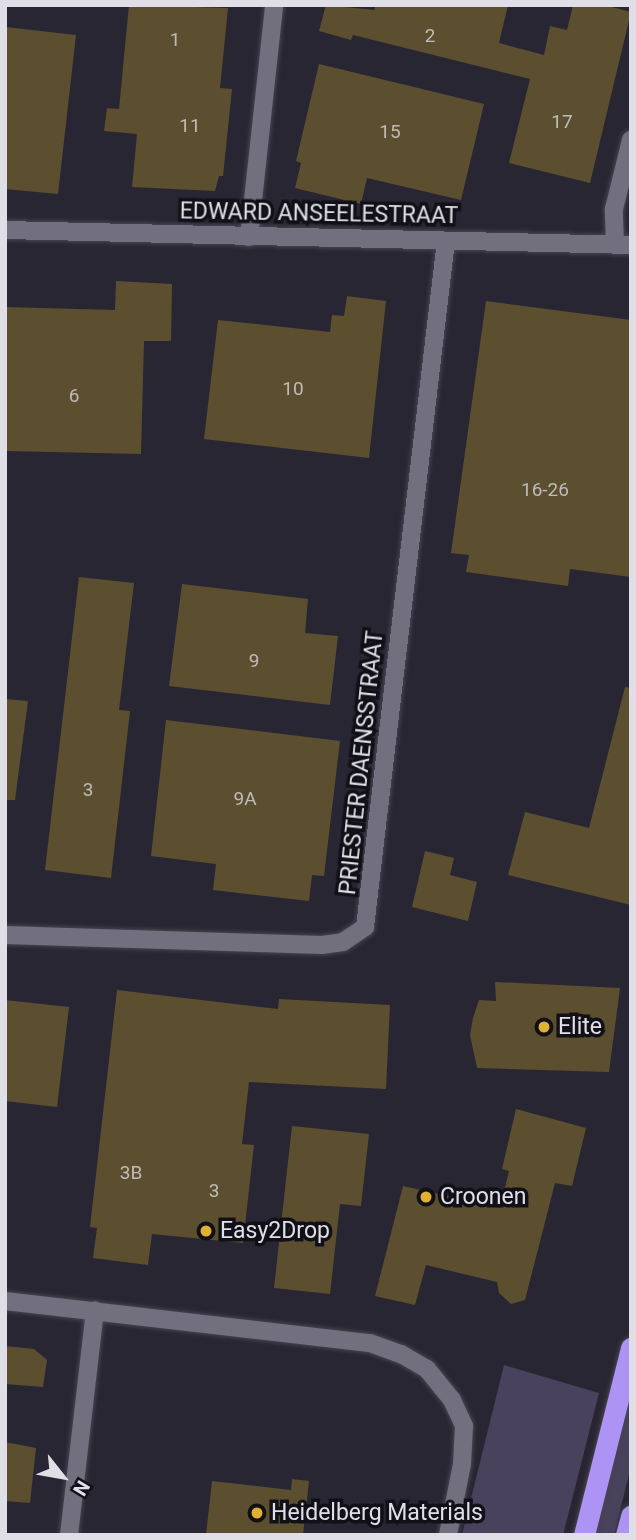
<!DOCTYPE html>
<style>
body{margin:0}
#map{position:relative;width:636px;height:1540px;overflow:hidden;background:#292633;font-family:Roboto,sans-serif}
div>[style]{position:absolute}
.green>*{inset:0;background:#48425c}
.building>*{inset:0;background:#5c4f30}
.roads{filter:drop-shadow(0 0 2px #474450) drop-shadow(0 0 2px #474450)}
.street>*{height:18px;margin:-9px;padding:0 9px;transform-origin:9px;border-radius:9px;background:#726f7f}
.highway>*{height:21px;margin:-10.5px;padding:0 10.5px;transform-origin:10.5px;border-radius:10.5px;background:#ad93f3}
.dots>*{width:19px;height:19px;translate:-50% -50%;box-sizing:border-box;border:4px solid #111016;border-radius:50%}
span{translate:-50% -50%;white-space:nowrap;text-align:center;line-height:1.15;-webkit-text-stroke:7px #111016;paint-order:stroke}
.number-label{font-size:19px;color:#bfbbba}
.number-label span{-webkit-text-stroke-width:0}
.street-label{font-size:23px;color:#e0dfe8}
.poi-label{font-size:23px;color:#e0dfe8}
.left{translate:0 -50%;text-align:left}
.frame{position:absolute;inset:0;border:7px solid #e0dfe8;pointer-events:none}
.north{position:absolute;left:28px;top:1442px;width:70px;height:70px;-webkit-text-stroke:5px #111016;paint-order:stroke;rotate:121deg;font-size:19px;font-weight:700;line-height:28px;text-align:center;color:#e0dfe8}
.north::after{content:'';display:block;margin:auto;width:24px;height:32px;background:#e0dfe8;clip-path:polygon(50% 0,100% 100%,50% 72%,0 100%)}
</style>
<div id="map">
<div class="green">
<div style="clip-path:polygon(504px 1365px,599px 1393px,563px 1535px,462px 1535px)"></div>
<div style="clip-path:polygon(631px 1391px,631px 1466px,614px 1535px,595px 1535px)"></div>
</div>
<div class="building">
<div style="clip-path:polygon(129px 5px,228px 8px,220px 88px,232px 89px,223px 176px,219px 176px,215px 191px,132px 187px,137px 134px,104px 131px,107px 108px,119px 109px)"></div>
<div style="clip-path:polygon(326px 5px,374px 10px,376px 5px,508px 5px,499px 43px,544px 55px,550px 26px,567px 30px,573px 5px,604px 5px,631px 12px,590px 183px,509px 163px,530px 79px,353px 35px,351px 40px,319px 31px)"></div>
<div style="clip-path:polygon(5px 27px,76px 35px,58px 194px,5px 189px)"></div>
<div style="clip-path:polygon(319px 64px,484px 104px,461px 200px,367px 178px,361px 204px,295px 188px,301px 163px,296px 161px)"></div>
<div style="clip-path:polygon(116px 281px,172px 284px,171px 341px,144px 341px,141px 454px,5px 451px,5px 307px,115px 310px)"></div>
<div style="clip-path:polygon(347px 296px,386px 301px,369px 458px,204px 439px,218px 320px,330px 332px,332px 315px,344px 316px)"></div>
<div style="clip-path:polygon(486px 301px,631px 320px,631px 577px,570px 569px,568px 586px,466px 572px,469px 555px,451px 553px)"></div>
<div style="clip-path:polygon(79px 577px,134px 583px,119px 710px,130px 711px,111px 878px,45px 870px)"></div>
<div style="clip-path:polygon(182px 584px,308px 599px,305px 633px,338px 636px,330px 705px,169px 686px)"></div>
<div style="clip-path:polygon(625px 687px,631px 688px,631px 905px,508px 875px,525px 812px,589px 828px)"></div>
<div style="clip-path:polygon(5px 699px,28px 701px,15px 800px,5px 800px)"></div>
<div style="clip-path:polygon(166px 720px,340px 741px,324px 876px,312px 875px,309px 901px,213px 890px,216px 864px,151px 856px)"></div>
<div style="clip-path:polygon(425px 851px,454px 858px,450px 875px,477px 882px,468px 921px,412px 907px)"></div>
<div style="clip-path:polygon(495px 982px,620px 988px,609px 1072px,477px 1068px,470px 1035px,473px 1018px,479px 1000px,496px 1001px)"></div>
<div style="clip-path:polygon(117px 990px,278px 1009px,279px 999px,390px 1005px,386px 1089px,249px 1082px,242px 1144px,254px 1145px,243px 1243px,152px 1234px,148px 1265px,93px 1258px,97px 1228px,90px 1227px)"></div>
<div style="clip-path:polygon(5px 1000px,69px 1007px,57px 1107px,5px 1101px)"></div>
<div style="clip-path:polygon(516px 1109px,586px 1128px,572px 1186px,555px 1183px,525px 1300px,511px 1304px,499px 1293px,497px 1282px,426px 1265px,415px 1305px,375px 1296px,403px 1186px,500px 1208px,509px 1171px,502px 1169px)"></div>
<div style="clip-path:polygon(292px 1126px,369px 1134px,361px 1206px,340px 1204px,330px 1294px,274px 1288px)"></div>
<div style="clip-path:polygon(5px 1346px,34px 1349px,47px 1360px,43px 1387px,5px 1384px)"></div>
<div style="clip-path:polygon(5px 1442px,36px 1448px,30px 1503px,5px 1501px)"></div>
<div style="clip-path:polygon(292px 1479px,309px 1481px,303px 1535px,206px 1535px,212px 1481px,291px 1490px)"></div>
</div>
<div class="roads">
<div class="street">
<div style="left:5px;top:230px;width:626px;rotate:1.37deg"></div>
<div style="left:249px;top:237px;width:233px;rotate:-83.8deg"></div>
<div style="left:615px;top:245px;width:36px;rotate:-92deg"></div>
<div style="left:614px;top:209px;width:71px;rotate:-76.2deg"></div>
<div style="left:5px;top:935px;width:317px;rotate:1.8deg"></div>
<div style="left:322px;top:945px;width:21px;rotate:-8deg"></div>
<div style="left:343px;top:942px;width:27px;rotate:-34deg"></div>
<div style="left:365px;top:927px;width:691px;rotate:-83.27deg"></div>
<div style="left:5px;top:1301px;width:367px;rotate:6.6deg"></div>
<div style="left:370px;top:1343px;width:33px;rotate:20deg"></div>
<div style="left:401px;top:1354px;width:30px;rotate:30deg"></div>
<div style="left:427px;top:1369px;width:40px;rotate:51deg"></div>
<div style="left:452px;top:1400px;width:29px;rotate:65deg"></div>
<div style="left:464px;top:1426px;width:38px;rotate:93deg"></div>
<div style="left:462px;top:1464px;width:72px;rotate:101.2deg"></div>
<div style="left:69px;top:1535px;width:226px;rotate:-83.4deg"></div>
</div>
<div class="highway">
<div style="left:584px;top:1535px;width:193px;rotate:-75.9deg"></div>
<div style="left:626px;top:1535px;width:20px;rotate:-75deg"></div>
</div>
</div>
<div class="dots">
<div style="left:544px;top:1027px;background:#e0b034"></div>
<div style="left:426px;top:1197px;background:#e0b034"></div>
<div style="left:206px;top:1231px;background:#e0b034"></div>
<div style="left:257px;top:1513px;background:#e0b034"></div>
</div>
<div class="number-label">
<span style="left:430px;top:36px">2</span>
<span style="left:175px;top:40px">1</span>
<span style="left:562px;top:122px">17</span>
<span style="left:190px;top:126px">11</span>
<span style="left:390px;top:132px">15</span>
<span style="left:293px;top:389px">10</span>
<span style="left:74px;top:396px">6</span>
<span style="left:545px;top:490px">16-26</span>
<span style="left:254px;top:661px">9</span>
<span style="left:88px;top:790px">3</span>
<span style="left:245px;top:799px">9A</span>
<span style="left:131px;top:1173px">3B</span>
<span style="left:214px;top:1191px">3</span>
</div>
<div class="street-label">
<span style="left:319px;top:214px;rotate:1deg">EDWARD ANSEELESTRAAT</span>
<span style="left:362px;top:763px;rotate:-84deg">PRIESTER DAENSSTRAAT</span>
</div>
<div class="poi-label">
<span class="left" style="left:558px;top:1027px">Elite</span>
<span class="left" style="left:440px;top:1197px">Croonen</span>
<span class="left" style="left:220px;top:1231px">Easy2Drop</span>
<span class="left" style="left:271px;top:1513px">Heidelberg Materials</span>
</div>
<div class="frame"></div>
<div class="north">N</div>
</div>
